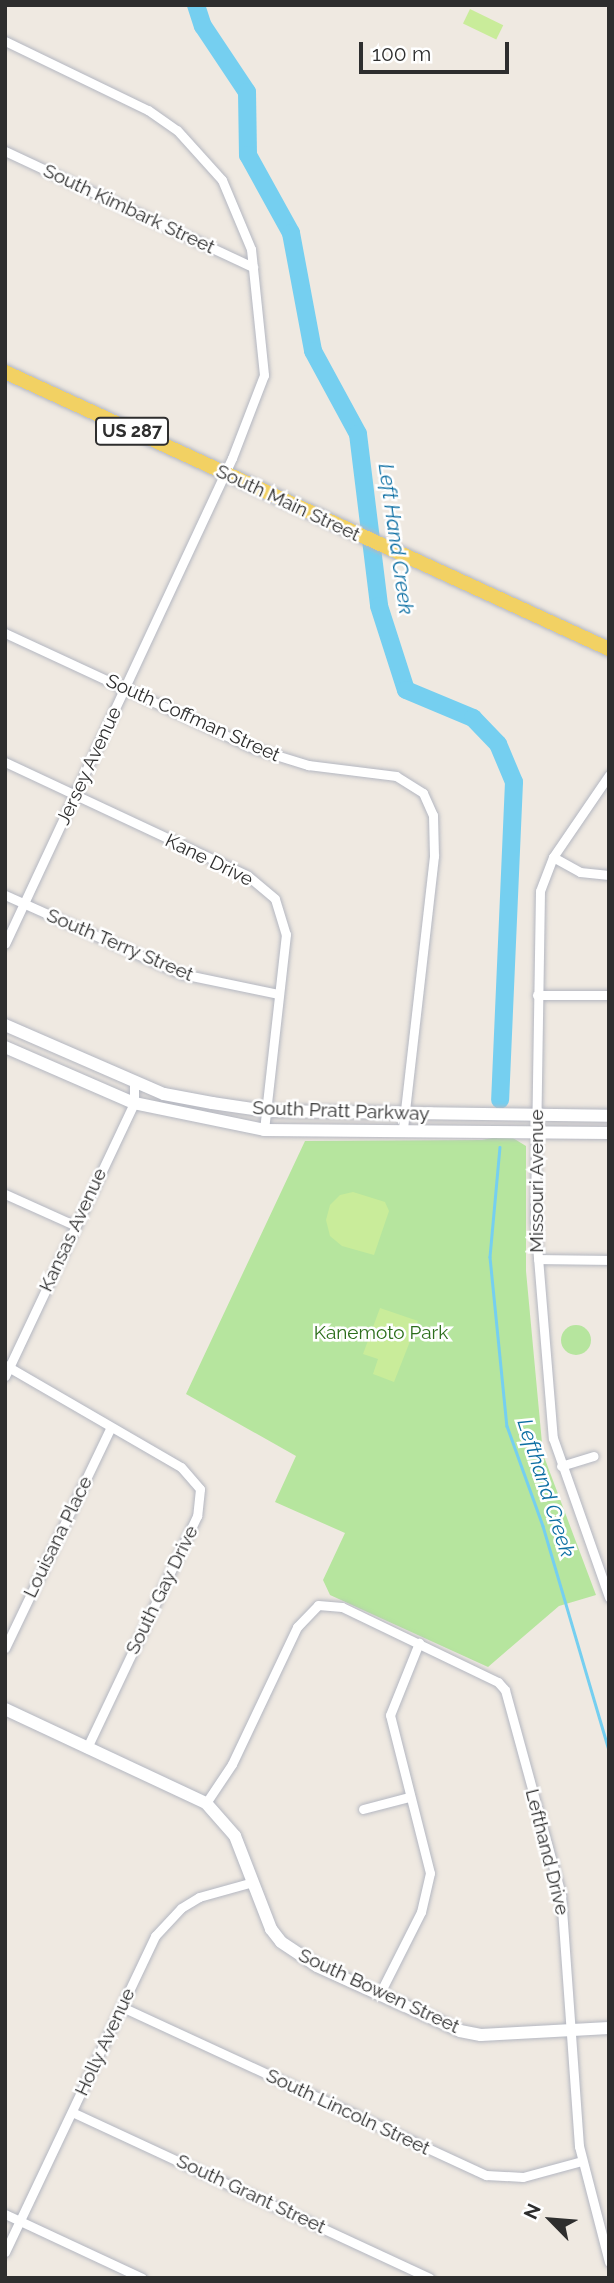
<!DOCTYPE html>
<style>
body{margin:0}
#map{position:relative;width:614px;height:2283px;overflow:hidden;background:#efe9e1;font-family:Raleway,sans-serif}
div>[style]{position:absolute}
.green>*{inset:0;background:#b6e59e}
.round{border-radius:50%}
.pitch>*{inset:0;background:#c9ec9a;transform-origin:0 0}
.stream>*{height:2.5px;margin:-1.25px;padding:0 1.25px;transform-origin:1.25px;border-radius:1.25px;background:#75cff0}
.river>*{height:18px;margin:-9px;padding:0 9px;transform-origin:9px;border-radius:9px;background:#75cff0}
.roads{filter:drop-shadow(0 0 2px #b4b7c1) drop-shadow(0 0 2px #b4b7c1)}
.street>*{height:9px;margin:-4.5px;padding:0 4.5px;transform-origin:4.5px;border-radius:4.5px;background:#fff}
.secondary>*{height:12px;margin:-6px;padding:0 6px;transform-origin:6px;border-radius:6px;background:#fff}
.primary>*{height:14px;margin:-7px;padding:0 7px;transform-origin:7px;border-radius:7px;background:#f2d163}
span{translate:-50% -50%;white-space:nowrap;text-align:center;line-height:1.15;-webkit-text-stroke:5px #fff;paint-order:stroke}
.shield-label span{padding:2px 5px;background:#fff;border:2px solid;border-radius:5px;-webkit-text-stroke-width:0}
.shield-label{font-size:18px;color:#2e2e2e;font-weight:700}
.street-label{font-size:19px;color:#2e2e2e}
.park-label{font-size:19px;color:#2c6e1b}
.water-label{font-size:21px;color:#0d6fa3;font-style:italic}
.frame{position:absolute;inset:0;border:7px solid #2e2e2e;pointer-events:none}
.north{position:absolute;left:516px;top:2185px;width:70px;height:70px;-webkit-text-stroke:5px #fff;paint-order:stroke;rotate:295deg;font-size:19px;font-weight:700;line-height:28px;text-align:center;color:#2e2e2e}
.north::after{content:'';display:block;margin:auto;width:24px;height:32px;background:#2e2e2e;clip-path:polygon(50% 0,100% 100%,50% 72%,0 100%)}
.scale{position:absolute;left:359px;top:42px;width:150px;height:32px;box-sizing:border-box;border:4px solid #2e2e2e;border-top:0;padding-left:9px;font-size:21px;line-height:24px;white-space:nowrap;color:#2e2e2e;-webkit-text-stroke:5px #fff;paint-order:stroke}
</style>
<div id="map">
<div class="green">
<div style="clip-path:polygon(508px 1135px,526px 1146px,526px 1271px,543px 1454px,596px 1595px,559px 1606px,488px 1667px,330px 1595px,323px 1580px,345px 1533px,275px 1502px,296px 1456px,186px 1394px,305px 1141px,482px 1140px)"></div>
<div class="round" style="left:561px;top:1325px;width:30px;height:30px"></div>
</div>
<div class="pitch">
<div style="left:470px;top:9px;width:37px;height:16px;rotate:26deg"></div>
<div style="clip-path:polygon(353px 1192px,385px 1202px,389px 1211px,374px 1255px,342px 1246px,330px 1236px,326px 1220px,330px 1205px,340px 1195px)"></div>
<div style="clip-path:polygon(380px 1308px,418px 1321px,394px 1382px,373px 1374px,378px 1359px,363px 1354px)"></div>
</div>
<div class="stream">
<div style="left:500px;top:1147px;width:110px;rotate:95.2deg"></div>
<div style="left:490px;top:1257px;width:170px;rotate:84.3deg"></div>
<div style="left:507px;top:1426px;width:106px;rotate:70.2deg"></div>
<div style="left:543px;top:1526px;width:234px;rotate:73.6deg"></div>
</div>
<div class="river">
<div style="left:196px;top:5px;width:22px;rotate:72deg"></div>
<div style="left:203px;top:26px;width:79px;rotate:56.3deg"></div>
<div style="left:247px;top:92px;width:63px;rotate:89.1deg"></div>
<div style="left:248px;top:155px;width:89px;rotate:61.1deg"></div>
<div style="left:291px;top:233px;width:120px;rotate:79.4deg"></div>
<div style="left:313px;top:351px;width:94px;rotate:61.5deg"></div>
<div style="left:358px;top:434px;width:173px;rotate:83deg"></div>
<div style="left:379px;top:606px;width:88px;rotate:72.2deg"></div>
<div style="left:406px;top:690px;width:73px;rotate:22.7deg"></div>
<div style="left:473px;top:718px;width:36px;rotate:46deg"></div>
<div style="left:498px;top:744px;width:41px;rotate:67.2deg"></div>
<div style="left:514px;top:782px;width:318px;rotate:92.5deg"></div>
</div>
<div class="roads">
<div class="street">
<div style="left:5px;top:41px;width:159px;rotate:25.8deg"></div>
<div style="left:148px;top:110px;width:35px;rotate:35deg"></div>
<div style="left:177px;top:130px;width:67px;rotate:48deg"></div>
<div style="left:222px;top:180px;width:75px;rotate:67.2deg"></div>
<div style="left:251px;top:249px;width:127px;rotate:84.1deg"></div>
<div style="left:264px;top:375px;width:89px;rotate:111.1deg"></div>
<div style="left:232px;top:458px;width:536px;rotate:115.04deg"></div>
<div style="left:5px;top:151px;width:274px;rotate:25.1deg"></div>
<div style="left:5px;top:633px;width:273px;rotate:24.9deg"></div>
<div style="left:253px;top:748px;width:58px;rotate:17.2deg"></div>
<div style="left:308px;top:765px;width:89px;rotate:7.1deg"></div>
<div style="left:396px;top:776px;width:32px;rotate:32deg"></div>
<div style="left:423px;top:793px;width:24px;rotate:66deg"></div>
<div style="left:433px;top:815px;width:41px;rotate:88.6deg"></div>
<div style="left:434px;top:856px;width:275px;rotate:96.5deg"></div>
<div style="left:5px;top:762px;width:268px;rotate:25.1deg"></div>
<div style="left:248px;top:876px;width:35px;rotate:40deg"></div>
<div style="left:275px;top:899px;width:37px;rotate:73deg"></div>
<div style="left:286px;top:934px;width:197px;rotate:96.4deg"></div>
<div style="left:609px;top:775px;width:99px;rotate:124.3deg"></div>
<div style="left:553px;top:857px;width:36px;rotate:111deg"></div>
<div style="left:540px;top:891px;width:330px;rotate:90.9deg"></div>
<div style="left:535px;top:1221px;width:218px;rotate:85.3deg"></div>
<div style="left:553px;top:1438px;width:169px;rotate:70.6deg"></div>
<div style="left:553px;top:857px;width:31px;rotate:29deg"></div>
<div style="left:580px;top:872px;width:29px;rotate:6deg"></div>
<div style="left:5px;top:895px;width:194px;rotate:24.1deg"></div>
<div style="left:182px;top:974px;width:99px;rotate:11.7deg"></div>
<div style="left:537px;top:995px;width:72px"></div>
<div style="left:5px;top:1194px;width:76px;rotate:24.2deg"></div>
<div style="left:538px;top:1259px;width:71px;rotate:0.8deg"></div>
<div style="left:5px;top:1365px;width:203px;rotate:30.1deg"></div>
<div style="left:181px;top:1467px;width:29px;rotate:49deg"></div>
<div style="left:200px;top:1489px;width:27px;rotate:96deg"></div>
<div style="left:197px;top:1516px;width:257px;rotate:115.4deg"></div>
<div style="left:5px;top:1376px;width:302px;rotate:-64.7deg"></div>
<div style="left:134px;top:1103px;width:21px;rotate:-90deg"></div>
<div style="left:561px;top:1466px;width:34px;rotate:-17deg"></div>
<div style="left:5px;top:1648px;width:245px;rotate:-64.4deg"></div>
<div style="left:206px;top:1803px;width:47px;rotate:-56.3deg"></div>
<div style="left:232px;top:1764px;width:152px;rotate:-64.6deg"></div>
<div style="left:297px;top:1627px;width:30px;rotate:-46deg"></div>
<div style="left:318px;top:1605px;width:24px;rotate:5deg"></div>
<div style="left:342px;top:1607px;width:173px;rotate:25.7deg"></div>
<div style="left:498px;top:1682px;width:11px;rotate:49deg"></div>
<div style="left:505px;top:1690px;width:213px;rotate:74.7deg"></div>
<div style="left:561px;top:1895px;width:252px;rotate:85.9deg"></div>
<div style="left:579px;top:2146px;width:120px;rotate:75.5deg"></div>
<div style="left:363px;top:1809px;width:48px;rotate:-14.6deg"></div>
<div style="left:379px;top:1995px;width:93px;rotate:-63.2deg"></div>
<div style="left:421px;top:1912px;width:40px;rotate:-77deg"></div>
<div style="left:430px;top:1873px;width:163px;rotate:-104.2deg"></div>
<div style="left:390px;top:1715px;width:78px;rotate:-68.1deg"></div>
<div style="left:122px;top:2007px;width:401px;rotate:24.8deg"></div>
<div style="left:486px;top:2175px;width:37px;rotate:3deg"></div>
<div style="left:523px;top:2177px;width:61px;rotate:-15.2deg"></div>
<div style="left:72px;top:2112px;width:394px;rotate:24.9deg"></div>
<div style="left:5px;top:2214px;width:151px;rotate:25deg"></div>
<div style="left:5px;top:2252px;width:350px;rotate:-64.6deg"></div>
<div style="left:155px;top:1936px;width:38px;rotate:-47deg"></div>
<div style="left:181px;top:1908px;width:21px;rotate:-31deg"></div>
<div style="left:199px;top:1897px;width:56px;rotate:-15.5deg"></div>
</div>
<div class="secondary">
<div style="left:5px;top:1025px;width:173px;rotate:23.5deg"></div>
<div style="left:164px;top:1094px;width:49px;rotate:10.6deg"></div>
<div style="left:212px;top:1103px;width:56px;rotate:8.3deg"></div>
<div style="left:267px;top:1111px;width:342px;rotate:0.8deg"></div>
<div style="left:5px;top:1047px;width:141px;rotate:23.5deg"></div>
<div style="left:134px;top:1103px;width:133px;rotate:11.7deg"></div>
<div style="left:264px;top:1130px;width:345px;rotate:0.5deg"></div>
<div style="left:5px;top:1709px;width:222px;rotate:25.1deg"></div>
<div style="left:206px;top:1803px;width:44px;rotate:48.7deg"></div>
<div style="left:235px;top:1836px;width:100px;rotate:68.8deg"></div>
<div style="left:271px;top:1929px;width:16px;rotate:52deg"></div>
<div style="left:281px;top:1942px;width:43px;rotate:33.7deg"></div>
<div style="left:317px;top:1966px;width:157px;rotate:24.4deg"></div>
<div style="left:460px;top:2031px;width:21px;rotate:11deg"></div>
<div style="left:481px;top:2035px;width:128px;rotate:-3.1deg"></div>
</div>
<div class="primary">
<div style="left:5px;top:372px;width:664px;rotate:24.64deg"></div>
</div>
</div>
<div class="shield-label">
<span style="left:132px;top:431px">US 287</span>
</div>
<div class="street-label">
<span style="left:129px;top:209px;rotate:25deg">South Kimbark Street</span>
<span style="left:288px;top:503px;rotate:25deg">South Main Street</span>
<span style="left:193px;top:718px;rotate:24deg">South Coffman Street</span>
<span style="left:89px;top:766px;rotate:-65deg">Jersey Avenue</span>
<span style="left:209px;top:860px;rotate:26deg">Kane Drive</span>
<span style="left:120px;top:945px;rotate:23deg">South Terry Street</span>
<span style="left:341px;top:1111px;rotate:2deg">South Pratt Parkway</span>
<span style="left:537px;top:1181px;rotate:-90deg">Missouri Avenue</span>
<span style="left:73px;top:1230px;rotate:-65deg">Kansas Avenue</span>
<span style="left:58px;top:1537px;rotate:-64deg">Louisana Place</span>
<span style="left:162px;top:1590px;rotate:-64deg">South Gay Drive</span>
<span style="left:547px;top:1852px;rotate:76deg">Lefthand Drive</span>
<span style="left:379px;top:1991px;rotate:25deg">South Bowen Street</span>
<span style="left:105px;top:2042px;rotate:-65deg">Holly Avenue</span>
<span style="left:348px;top:2112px;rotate:25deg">South Lincoln Street</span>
<span style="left:251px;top:2194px;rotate:25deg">South Grant Street</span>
</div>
<div class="park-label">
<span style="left:381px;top:1333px">Kanemoto Park</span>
</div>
<div class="water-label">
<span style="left:396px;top:539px;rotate:82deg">Left Hand Creek</span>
<span style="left:546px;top:1488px;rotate:72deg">Lefthand Creek</span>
</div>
<div class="frame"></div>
<div class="north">N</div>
<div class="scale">100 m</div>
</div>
